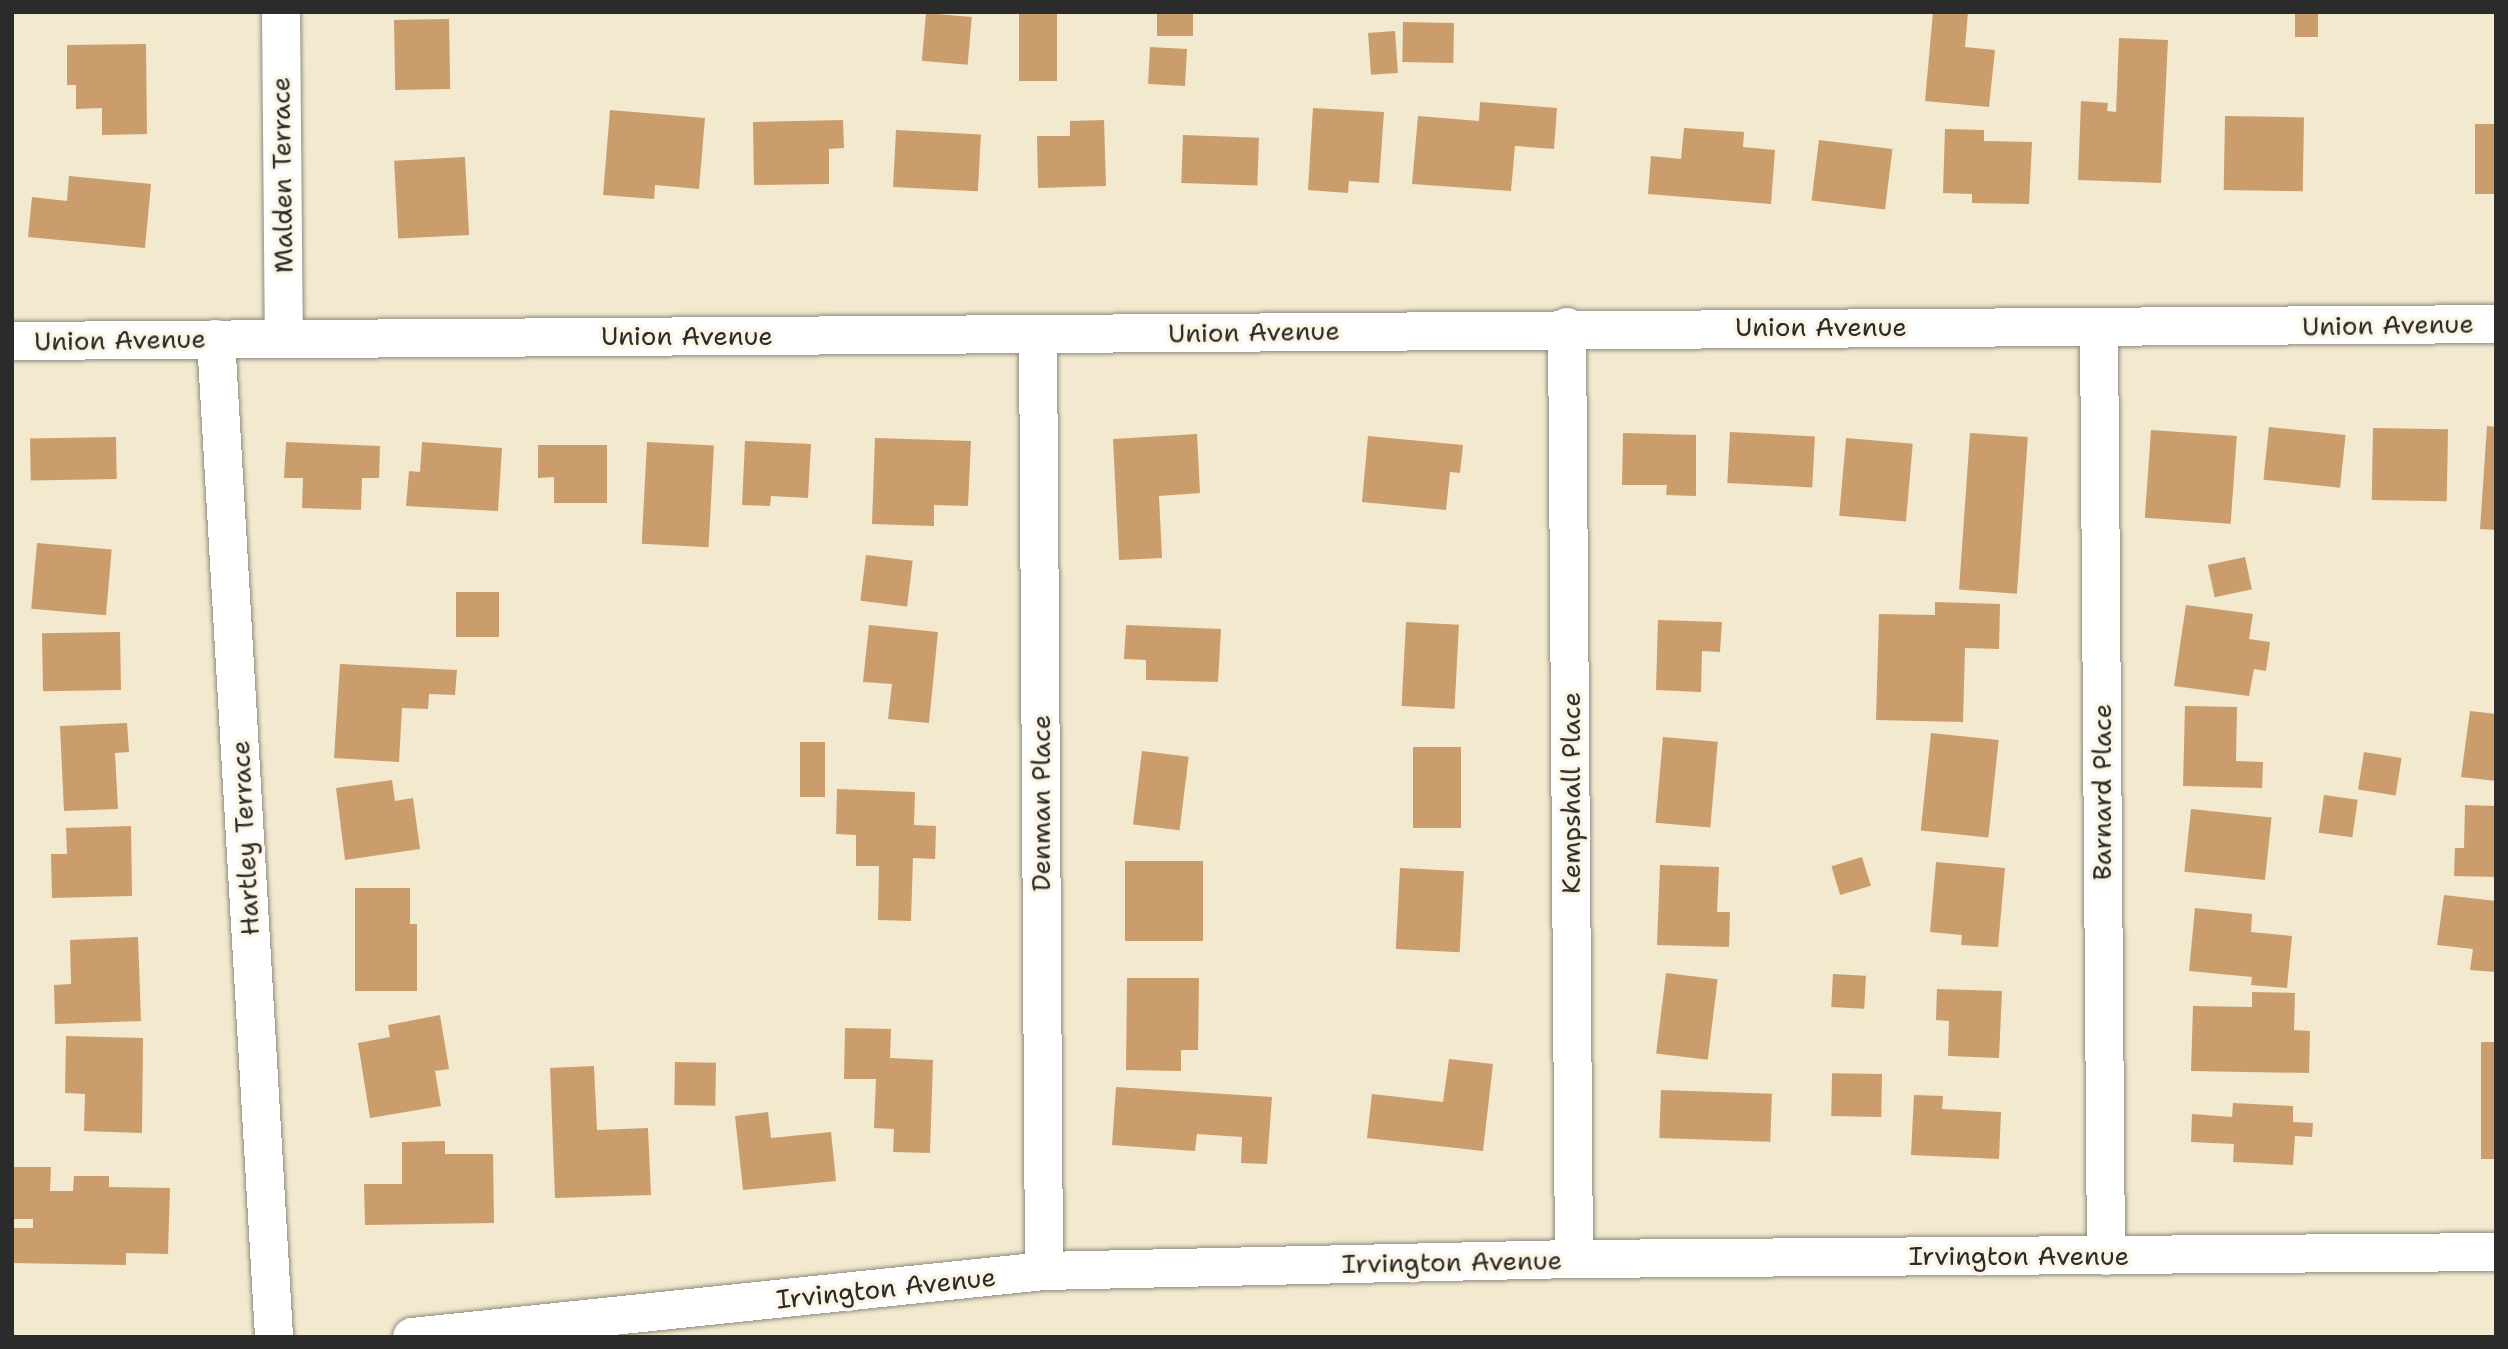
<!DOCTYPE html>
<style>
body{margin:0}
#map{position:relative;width:2508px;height:1349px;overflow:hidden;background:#f2e9cf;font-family:"Shantell Sans",sans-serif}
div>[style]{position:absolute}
.building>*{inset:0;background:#cb9d6d;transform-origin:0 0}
.roads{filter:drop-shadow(0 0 2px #8e8a7d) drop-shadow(0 0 2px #8e8a7d)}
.minor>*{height:38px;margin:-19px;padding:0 19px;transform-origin:19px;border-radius:19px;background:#fff}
span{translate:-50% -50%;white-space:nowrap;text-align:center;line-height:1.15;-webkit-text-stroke:7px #fcf5e5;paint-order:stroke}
.street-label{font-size:26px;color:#2b2b2b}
.frame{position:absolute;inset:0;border:14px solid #2b2b2b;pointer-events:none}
</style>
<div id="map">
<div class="building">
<div style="left:1019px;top:12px;width:38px;height:69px"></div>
<div style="left:1157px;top:12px;width:36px;height:24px"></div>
<div style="clip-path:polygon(1933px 12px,1968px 12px,1965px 47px,1995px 50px,1989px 107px,1925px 101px)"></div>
<div style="left:2295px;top:12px;width:23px;height:25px"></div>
<div style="left:926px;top:13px;width:46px;height:48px;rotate:5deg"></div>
<div style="left:449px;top:19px;width:70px;height:55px;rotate:89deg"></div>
<div style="left:1403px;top:22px;width:51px;height:40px;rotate:1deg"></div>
<div style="left:1395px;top:31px;width:42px;height:27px;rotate:86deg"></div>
<div style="clip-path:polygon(2119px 38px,2168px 40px,2161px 183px,2078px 180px,2081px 101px,2108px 103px,2107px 111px,2116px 112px)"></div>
<div style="clip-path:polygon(146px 44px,147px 134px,102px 135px,102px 108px,76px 109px,76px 85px,67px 85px,67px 45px)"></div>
<div style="left:1150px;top:47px;width:37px;height:37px;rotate:3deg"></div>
<div style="clip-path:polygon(1480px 102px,1557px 108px,1554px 149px,1515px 146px,1511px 191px,1412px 184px,1418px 116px,1479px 121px)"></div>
<div style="clip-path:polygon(1313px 108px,1384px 112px,1379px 183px,1349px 181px,1348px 193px,1308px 190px)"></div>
<div style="clip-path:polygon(610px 110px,705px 118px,699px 189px,655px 185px,654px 199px,603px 195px)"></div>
<div style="left:2225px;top:116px;width:79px;height:74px;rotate:1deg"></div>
<div style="clip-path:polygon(843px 120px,844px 148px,829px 149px,829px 184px,754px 185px,753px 122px)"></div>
<div style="clip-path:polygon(1104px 120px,1106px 186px,1038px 188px,1037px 136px,1070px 136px,1070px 121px)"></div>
<div style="left:2496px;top:124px;width:70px;height:21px;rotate:90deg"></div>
<div style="clip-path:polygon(1684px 128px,1744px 132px,1743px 147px,1775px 150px,1771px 204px,1648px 194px,1651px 156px,1681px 159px)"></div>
<div style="clip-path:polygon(1945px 129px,1984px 130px,1984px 141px,2032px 142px,2029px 204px,1972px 203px,1972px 194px,1943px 193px)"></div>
<div style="left:896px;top:130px;width:85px;height:57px;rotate:3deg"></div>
<div style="left:1183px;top:135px;width:76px;height:48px;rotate:2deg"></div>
<div style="left:1819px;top:140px;width:74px;height:61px;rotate:7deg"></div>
<div style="left:465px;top:157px;width:78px;height:71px;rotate:87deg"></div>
<div style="clip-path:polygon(69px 176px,151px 184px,145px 248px,28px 237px,32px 197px,67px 201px)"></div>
<div style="clip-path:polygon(2487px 426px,2496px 427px,2496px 530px,2480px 529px)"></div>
<div style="left:2269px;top:427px;width:77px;height:53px;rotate:6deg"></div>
<div style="left:2373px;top:428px;width:75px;height:72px;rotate:1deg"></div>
<div style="left:2151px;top:430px;width:86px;height:88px;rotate:4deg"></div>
<div style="left:1730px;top:432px;width:85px;height:51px;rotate:3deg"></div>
<div style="clip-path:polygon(1623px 433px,1696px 435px,1696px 496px,1666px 495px,1667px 485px,1622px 485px)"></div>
<div style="left:1970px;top:433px;width:58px;height:157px;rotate:4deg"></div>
<div style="clip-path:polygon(1197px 434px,1200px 493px,1159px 496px,1162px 558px,1119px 560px,1113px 439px)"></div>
<div style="clip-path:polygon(1368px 436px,1463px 445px,1460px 473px,1450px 472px,1446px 510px,1362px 502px)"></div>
<div style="left:116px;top:437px;width:42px;height:86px;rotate:89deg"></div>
<div style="clip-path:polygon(875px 438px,971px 441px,968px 506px,934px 505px,934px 526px,872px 524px)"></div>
<div style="left:1846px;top:438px;width:67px;height:78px;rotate:5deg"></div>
<div style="clip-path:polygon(745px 441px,811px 444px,808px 498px,771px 496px,770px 506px,742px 505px)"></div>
<div style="clip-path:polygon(286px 442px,380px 446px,379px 478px,362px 478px,361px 510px,302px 508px,303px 478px,284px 478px)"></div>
<div style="clip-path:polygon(422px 442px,502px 448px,498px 511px,406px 506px,409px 471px,420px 472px)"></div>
<div style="left:647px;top:442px;width:67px;height:102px;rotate:3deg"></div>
<div style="clip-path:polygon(538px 445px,607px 445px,607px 503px,554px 503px,554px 477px,538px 478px)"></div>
<div style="left:37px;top:543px;width:75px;height:66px;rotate:5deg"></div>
<div style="left:866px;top:555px;width:47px;height:46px;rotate:7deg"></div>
<div style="left:2245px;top:557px;width:33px;height:38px;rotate:78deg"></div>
<div style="left:456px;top:592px;width:43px;height:45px"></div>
<div style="clip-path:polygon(1935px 602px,2000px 604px,1999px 649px,1965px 648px,1963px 722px,1876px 720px,1879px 614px,1935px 615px)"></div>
<div style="clip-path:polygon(2186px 605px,2253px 614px,2249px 639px,2270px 642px,2266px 671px,2254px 669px,2249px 696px,2174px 686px)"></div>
<div style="clip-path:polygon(1658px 620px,1722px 622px,1720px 652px,1702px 651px,1701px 692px,1656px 690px)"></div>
<div style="left:1406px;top:622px;width:53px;height:84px;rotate:3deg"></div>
<div style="clip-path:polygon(869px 625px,938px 632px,929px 723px,888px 719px,892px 684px,863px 682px)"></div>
<div style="clip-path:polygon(1126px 625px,1221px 629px,1218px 682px,1146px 680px,1146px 660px,1124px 659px)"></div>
<div style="left:120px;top:632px;width:58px;height:78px;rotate:89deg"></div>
<div style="clip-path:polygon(340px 664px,457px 670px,455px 695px,429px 694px,428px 709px,402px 708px,399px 762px,334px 758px)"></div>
<div style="clip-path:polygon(2185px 706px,2237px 707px,2236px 761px,2263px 762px,2262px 788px,2183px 786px)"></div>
<div style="clip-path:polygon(2470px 711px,2496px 714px,2496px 781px,2461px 777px)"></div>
<div style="clip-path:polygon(127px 723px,129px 752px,115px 753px,118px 809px,64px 811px,60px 726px)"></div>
<div style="left:1931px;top:733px;width:68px;height:98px;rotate:6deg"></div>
<div style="left:1663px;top:737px;width:55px;height:86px;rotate:5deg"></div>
<div style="left:800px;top:742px;width:25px;height:55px"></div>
<div style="left:1413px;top:747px;width:48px;height:81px"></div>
<div style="left:1142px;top:751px;width:47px;height:74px;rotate:7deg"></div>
<div style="left:2364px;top:752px;width:38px;height:38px;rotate:9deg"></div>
<div style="clip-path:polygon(392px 780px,395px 801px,413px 798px,420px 849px,345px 860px,336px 788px)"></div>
<div style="clip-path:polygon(837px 789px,915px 792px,914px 825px,936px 826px,935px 859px,913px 858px,911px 921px,878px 920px,879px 866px,856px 866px,856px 835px,836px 834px)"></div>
<div style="left:2324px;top:795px;width:34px;height:38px;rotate:8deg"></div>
<div style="clip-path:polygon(2465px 805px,2496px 806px,2496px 877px,2454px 876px,2455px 848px,2464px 848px)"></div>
<div style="left:2191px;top:809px;width:81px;height:63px;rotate:6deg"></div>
<div style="clip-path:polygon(131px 826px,132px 896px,52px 898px,51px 854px,67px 854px,66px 828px)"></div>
<div style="left:1862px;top:857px;width:30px;height:32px;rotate:73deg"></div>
<div style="left:1125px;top:861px;width:78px;height:80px"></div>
<div style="clip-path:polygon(1936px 862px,2005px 868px,1998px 947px,1961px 945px,1962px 935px,1930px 932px)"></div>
<div style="clip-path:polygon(1660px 865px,1719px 867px,1717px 912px,1730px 912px,1729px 947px,1657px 945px)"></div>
<div style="left:1400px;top:868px;width:64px;height:81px;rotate:3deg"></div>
<div style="clip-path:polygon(355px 888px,410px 888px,410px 924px,417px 924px,417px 991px,355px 991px)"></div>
<div style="clip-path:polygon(2444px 895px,2496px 901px,2496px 972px,2470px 970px,2473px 949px,2437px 945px)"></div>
<div style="clip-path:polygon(2195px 908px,2252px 914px,2251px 932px,2292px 936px,2287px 988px,2251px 985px,2252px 977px,2189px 971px)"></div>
<div style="clip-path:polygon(138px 937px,141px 1021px,55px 1024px,54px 985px,71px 984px,70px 940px)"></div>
<div style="left:1666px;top:973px;width:52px;height:81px;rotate:7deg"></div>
<div style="left:1833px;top:974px;width:33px;height:33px;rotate:3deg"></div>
<div style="clip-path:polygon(1127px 978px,1199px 978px,1198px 1050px,1181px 1050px,1181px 1071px,1126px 1070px)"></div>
<div style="clip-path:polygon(1937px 989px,2002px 991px,1999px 1058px,1948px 1056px,1949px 1021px,1936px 1020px)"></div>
<div style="clip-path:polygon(2252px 992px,2295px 993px,2294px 1030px,2310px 1031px,2309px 1073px,2191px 1071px,2193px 1006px,2252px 1007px)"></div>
<div style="clip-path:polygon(440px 1015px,449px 1069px,435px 1071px,441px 1106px,370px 1118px,358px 1043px,390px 1037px,388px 1025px)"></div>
<div style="clip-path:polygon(845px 1028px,891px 1029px,890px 1058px,933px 1060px,930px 1153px,893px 1152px,894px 1129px,874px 1128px,876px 1079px,844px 1079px)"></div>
<div style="clip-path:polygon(66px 1036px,143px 1038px,142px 1133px,84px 1131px,85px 1094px,65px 1093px)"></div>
<div style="left:2481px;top:1042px;width:15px;height:117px"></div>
<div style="clip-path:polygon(1449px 1059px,1493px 1064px,1483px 1151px,1367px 1138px,1372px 1094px,1443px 1102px)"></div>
<div style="left:675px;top:1062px;width:41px;height:43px;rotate:1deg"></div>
<div style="clip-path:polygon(594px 1066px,597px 1130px,648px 1128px,651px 1195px,555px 1198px,550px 1068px)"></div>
<div style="left:1882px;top:1074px;width:43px;height:50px;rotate:91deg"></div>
<div style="clip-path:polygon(1116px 1087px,1272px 1097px,1267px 1164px,1241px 1163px,1242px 1137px,1197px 1134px,1195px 1151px,1112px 1145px)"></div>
<div style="left:1661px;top:1090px;width:111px;height:48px;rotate:2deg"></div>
<div style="clip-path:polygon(1914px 1095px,1943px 1096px,1942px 1109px,2001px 1112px,1999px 1159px,1911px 1155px)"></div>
<div style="clip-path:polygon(2233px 1103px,2293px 1106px,2293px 1122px,2313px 1123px,2312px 1137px,2295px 1136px,2293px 1165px,2233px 1162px,2234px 1144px,2191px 1142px,2192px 1114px,2232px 1117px)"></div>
<div style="clip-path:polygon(768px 1112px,771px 1138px,831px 1132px,836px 1181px,743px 1190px,735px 1116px)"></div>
<div style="clip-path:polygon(445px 1141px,445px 1154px,493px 1154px,494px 1223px,365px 1225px,364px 1184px,402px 1184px,402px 1142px)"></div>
<div style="clip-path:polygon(12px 1167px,51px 1167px,50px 1191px,73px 1191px,74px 1176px,109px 1176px,109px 1187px,170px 1188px,168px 1254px,126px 1253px,126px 1265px,12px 1263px,12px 1228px,33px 1228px,33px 1219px,12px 1219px)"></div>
</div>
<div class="roads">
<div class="minor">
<div style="left:281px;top:12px;width:326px;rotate:89.5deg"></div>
<div style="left:1567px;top:327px;width:932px;rotate:89.57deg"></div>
<div style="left:2099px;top:327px;width:929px;rotate:89.57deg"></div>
<div style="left:1038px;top:335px;width:936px;rotate:89.63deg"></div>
<div style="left:216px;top:339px;width:1000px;rotate:86.67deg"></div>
<div style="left:12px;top:341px;width:2484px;rotate:-0.39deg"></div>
<div style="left:412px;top:1337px;width:635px;rotate:-5.96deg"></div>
<div style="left:1044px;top:1271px;width:530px;rotate:-1.3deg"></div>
<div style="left:1574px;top:1259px;width:922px;rotate:-0.43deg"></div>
</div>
</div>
<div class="street-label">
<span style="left:282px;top:175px;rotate:-91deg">Malden Terrace</span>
<span style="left:2388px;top:325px;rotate:-1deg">Union Avenue</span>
<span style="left:1821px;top:327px">Union Avenue</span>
<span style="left:1254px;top:332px;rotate:-1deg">Union Avenue</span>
<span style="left:687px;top:336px">Union Avenue</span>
<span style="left:120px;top:340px;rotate:-1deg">Union Avenue</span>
<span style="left:2102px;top:792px;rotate:-90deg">Barnard Place</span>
<span style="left:1571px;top:793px;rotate:-90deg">Kempshall Place</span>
<span style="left:1041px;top:803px;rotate:-90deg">Denman Place</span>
<span style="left:245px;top:838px;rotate:-93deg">Hartley Terrace</span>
<span style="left:2019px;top:1256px">Irvington Avenue</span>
<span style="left:1452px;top:1262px;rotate:-1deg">Irvington Avenue</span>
<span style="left:886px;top:1288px;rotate:-6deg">Irvington Avenue</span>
</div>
<div class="frame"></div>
</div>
